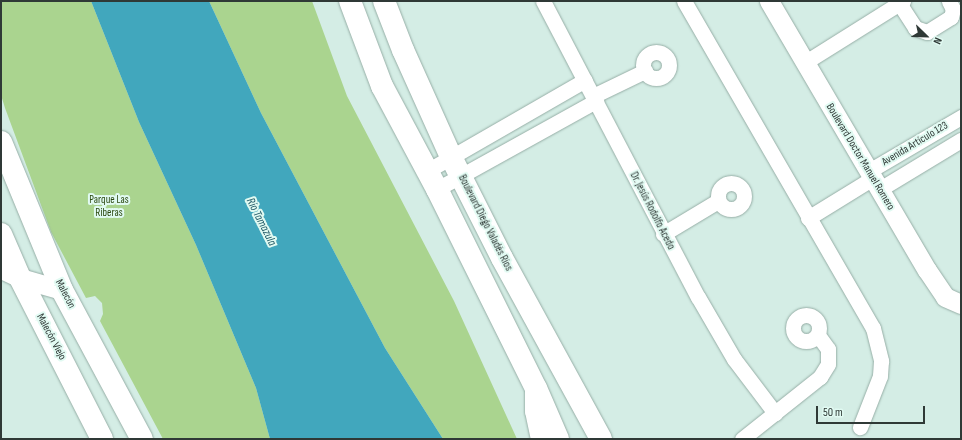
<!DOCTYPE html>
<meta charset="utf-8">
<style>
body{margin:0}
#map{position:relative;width:962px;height:440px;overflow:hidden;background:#d4ede5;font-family:"Sofia Sans Condensed",sans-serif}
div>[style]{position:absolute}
.green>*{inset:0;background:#aad48f}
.water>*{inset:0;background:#41a7bd}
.roads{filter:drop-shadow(0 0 1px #96aea6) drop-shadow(0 0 1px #96aea6)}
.minor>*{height:15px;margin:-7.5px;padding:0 7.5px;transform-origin:7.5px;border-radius:7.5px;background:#fff}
.minor>.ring{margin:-7.5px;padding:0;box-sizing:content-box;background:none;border:15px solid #fff;border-radius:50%}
.tertiary>*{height:19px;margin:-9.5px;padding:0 9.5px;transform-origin:9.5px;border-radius:9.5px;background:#fff}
.secondary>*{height:22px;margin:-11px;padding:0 11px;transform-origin:11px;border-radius:11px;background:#fff}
.primary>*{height:22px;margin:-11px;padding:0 11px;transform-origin:11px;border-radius:11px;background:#fff}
span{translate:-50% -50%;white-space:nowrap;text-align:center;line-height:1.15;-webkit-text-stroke:4px #e1faf2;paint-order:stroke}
.street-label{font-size:11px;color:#2f3936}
.park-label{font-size:11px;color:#2b4910}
.water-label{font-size:12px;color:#245b68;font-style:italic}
.frame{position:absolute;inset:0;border:2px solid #2f3936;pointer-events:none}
.north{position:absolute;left:906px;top:16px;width:40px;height:40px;-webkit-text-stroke:3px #e1faf2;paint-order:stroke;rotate:113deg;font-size:11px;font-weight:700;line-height:16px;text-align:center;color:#2f3936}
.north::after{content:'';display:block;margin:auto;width:14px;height:18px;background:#2f3936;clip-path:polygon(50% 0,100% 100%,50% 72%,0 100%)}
.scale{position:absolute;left:816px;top:406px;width:109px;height:18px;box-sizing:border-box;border:2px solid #2f3936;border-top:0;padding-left:5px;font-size:12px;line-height:14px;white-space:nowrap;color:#2f3936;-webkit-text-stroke:3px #e1faf2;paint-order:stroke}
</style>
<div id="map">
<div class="green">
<div style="clip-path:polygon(1px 1px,91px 1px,139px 122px,196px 245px,256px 388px,270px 439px,163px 439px,100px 321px,103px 314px,102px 303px,95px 296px,86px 298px,51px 232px,5px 108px,1px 95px)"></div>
<div style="clip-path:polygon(209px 1px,312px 1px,347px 96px,454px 301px,517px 439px,443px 439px,385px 348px,348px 278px,261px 113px)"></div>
</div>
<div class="water">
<div style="clip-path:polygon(91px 1px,209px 1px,261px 113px,348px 278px,385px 348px,443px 439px,270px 439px,256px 388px,196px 245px,139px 122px)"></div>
</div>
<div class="roads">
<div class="minor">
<div style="left:543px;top:1px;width:334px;rotate:62.4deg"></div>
<div style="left:698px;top:297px;width:72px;rotate:59.9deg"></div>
<div style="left:734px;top:359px;width:68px;rotate:52.8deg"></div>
<div style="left:684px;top:1px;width:378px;rotate:60deg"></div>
<div style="left:873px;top:328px;width:34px;rotate:76deg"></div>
<div style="left:881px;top:361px;width:15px;rotate:94deg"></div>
<div style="left:880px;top:376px;width:55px;rotate:111.4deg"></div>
<div style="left:899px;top:3px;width:30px;rotate:57deg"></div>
<div style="left:915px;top:28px;width:13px;rotate:18deg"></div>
<div style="left:927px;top:32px;width:28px;rotate:-32deg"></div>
<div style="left:951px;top:17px;width:8px;rotate:-76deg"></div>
<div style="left:953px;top:9px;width:9px;rotate:-117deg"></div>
<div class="ring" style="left:643px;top:52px;width:11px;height:11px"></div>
<div style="left:804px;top:63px;width:117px;rotate:-32.1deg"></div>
<div style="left:593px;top:96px;width:58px;rotate:-25.7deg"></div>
<div style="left:427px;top:171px;width:182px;rotate:-29.9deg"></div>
<div style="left:869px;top:171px;width:107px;rotate:-30.4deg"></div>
<div class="ring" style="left:718px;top:183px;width:11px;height:11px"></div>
<div style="left:437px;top:189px;width:182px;rotate:-29deg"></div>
<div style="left:880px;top:189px;width:95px;rotate:-31.2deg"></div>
<div style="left:808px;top:218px;width:76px;rotate:-31.6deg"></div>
<div style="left:663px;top:234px;width:64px;rotate:-31deg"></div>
<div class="ring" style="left:793px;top:315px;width:11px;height:11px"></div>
<div style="left:742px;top:439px;width:100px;rotate:-38.5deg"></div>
<div style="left:820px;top:377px;width:15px;rotate:-58deg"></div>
<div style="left:828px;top:364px;width:15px;rotate:-90deg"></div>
<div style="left:828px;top:349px;width:17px;rotate:-126deg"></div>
</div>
<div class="tertiary">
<div style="left:769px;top:1px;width:312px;rotate:59.6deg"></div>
<div style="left:927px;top:270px;width:32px;rotate:56deg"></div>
<div style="left:945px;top:297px;width:17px;rotate:24deg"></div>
<div style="left:1px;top:269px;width:21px;rotate:25deg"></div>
<div style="left:20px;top:278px;width:44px;rotate:15.9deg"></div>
</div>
<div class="secondary">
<div style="left:350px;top:1px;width:91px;rotate:69.4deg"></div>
<div style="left:382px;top:86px;width:117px;rotate:61.9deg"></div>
<div style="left:437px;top:189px;width:222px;rotate:63.6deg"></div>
<div style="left:536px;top:388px;width:56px;rotate:66.7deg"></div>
<div style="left:384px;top:1px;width:53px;rotate:68.8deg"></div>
<div style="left:403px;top:50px;width:117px;rotate:65.8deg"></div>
<div style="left:451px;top:157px;width:113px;rotate:63.2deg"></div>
<div style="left:502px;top:258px;width:206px;rotate:61.3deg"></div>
</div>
<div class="primary">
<div style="left:1px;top:142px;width:160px;rotate:67.6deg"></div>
<div style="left:62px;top:290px;width:169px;rotate:61.8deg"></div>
<div style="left:1px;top:234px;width:48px;rotate:66.6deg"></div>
<div style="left:20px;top:278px;width:181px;rotate:63deg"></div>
<div style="left:536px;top:389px;width:22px;rotate:90deg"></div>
<div style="left:536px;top:411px;width:29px;rotate:78deg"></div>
</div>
</div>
<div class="street-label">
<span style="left:915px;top:144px;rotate:-31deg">Avenida Artículo 123</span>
<span style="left:860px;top:157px;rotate:59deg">Boulevard Doctor Manuel Romero</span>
<span style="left:652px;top:211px;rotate:63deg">Dr. Jesús Rodolfo Acedo</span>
<span style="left:485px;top:223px;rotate:63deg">Boulevard Diego Valadés Ríos</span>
<span style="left:65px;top:294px;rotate:63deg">Malecón</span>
<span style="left:51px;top:337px;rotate:62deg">Malecón Viejo</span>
</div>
<div class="park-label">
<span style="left:109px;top:207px">Parque Las<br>Riberas</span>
</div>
<div class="water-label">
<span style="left:261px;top:222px;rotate:63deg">Río Tamazula</span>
</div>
<div class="frame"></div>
<div class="north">N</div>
<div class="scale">50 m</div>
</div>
